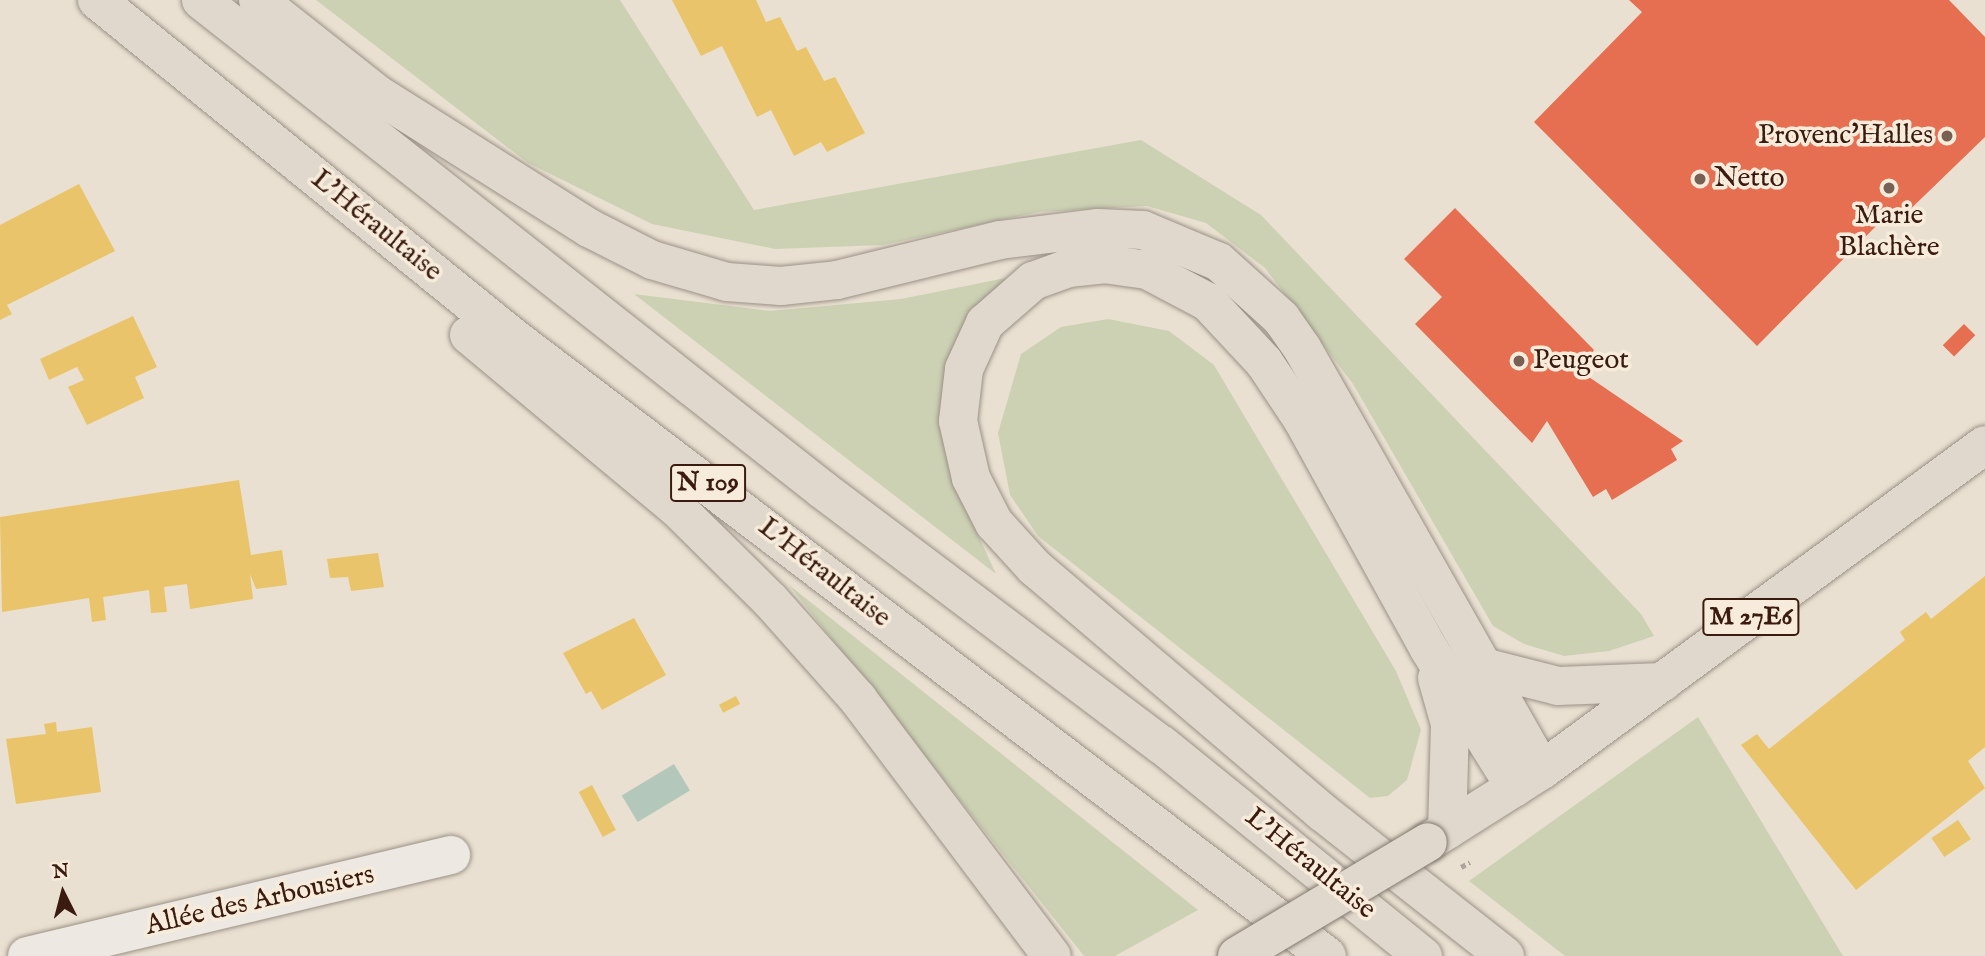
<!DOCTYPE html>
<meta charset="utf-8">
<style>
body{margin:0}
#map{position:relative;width:1985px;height:956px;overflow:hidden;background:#e9e0d1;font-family:"IM FELL English",serif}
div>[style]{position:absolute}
.green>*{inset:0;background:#ccd1b3}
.water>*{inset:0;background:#b3c8bb;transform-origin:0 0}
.homes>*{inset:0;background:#e9c46a;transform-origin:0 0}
.shops>*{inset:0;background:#e76f51;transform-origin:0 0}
.roads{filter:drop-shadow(0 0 2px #9b9187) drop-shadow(0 0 2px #9b9187)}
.street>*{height:38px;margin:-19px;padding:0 19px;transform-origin:19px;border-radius:19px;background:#ede8e1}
.primary>*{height:38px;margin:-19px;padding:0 19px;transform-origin:19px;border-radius:19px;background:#e0d8cc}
.highway>*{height:38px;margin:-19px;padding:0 19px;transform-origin:19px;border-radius:19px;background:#e0d8cc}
.path-bridge>*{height:4.5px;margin-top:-2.25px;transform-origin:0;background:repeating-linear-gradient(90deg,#aca49d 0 5px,transparent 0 8.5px)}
.bridges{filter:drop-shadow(0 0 2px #82786e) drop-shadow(0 0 2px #82786e)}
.primary-bridge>*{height:38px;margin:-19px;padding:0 19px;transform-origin:19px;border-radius:19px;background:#e0d8cc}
.dots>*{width:19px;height:19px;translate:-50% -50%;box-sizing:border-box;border:4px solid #f7ecdb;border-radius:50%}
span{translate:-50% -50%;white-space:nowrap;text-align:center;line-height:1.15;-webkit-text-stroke:7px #f7ecdb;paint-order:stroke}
.shield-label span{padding:2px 5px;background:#f7ecdb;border:2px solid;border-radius:5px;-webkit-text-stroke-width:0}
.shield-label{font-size:26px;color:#3b1b0f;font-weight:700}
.poi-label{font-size:28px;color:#3b1b0f}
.right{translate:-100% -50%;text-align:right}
.left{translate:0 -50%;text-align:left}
.street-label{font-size:28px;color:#3b1b0f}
.north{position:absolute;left:28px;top:858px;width:70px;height:70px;-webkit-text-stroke:5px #f7ecdb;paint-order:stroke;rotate:354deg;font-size:19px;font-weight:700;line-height:28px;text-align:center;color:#3b1b0f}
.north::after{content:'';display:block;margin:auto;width:24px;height:32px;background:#3b1b0f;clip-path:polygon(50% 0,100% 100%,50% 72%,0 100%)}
</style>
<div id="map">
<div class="green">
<div style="clip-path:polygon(316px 0,620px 0,754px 210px,1141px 140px,1261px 215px,1641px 614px,1654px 636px,1609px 651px,1564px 656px,1524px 644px,1493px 626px,1353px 384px,1265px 268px,1206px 223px,1147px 206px,1039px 212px,883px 245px,775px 249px,652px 224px,528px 163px)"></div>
<div style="clip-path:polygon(1045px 270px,987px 306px,960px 495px,996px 574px,634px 294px,770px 311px,901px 299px)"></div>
<div style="clip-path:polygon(1108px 319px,1169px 331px,1214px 365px,1396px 671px,1421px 730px,1407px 780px,1388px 796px,1370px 798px,1038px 536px,1010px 495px,998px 433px,1021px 354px,1061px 327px)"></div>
<div style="clip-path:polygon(789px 585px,1198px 910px,1115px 956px,1084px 956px)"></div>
<div style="clip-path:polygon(1698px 717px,1843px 956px,1565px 956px,1469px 881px)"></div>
</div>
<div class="water">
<div style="left:674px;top:764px;width:31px;height:61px;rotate:59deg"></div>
</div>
<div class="homes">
<div style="clip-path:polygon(672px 0,756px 0,766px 22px,780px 17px,797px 51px,806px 47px,824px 81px,835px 77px,865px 133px,827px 152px,821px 142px,794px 156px,771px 110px,757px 117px,722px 46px,701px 56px)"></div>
<div style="clip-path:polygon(79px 184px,115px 251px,7px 305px,12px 314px,0 320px,0 225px)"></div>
<div style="clip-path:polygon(133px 316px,157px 367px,135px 377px,144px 398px,87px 425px,68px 387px,84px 380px,77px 367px,49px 380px,40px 359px)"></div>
<div style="clip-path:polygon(239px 480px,251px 555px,282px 550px,287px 585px,256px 589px,250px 574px,253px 599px,190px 609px,187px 584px,164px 587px,167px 612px,151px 613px,149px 590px,103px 597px,106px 620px,92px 622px,89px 598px,2px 612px,0 517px)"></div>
<div style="clip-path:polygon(378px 553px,384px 587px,351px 591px,348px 577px,330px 578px,327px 559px)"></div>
<div style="clip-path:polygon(1985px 576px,1985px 747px,1968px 761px,1985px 788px,1856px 890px,1741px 745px,1757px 734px,1769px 749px,1905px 640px,1900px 632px,1926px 612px,1931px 619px)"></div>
<div style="clip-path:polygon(634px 618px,666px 675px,602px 710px,591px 691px,586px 694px,563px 653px)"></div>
<div style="left:736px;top:696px;width:9px;height:19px;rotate:63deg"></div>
<div style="clip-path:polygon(56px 722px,57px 732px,92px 727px,101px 792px,16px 804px,6px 739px,46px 734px,44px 724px)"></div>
<div style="left:592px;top:785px;width:51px;height:15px;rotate:62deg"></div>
<div style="left:1958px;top:820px;width:23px;height:32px;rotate:56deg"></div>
</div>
<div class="shops">
<div style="clip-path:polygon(1629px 0,1949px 0,1985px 37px,1985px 137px,1896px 223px,1888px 214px,1757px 346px,1534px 122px,1642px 12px)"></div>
<div style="clip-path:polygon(1455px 208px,1594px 350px,1580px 371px,1683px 441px,1671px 449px,1677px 460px,1612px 500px,1606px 489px,1593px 497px,1547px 421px,1532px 443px,1415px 324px,1442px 297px,1404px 259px)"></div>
<div style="left:1964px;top:324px;width:16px;height:30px;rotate:45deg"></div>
</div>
<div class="roads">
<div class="street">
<div style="left:27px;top:956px;width:436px;rotate:-13.4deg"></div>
</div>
<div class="primary">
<div style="left:1428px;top:842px;width:135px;rotate:-32.3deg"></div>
<div style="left:1542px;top:770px;width:549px;rotate:-36.27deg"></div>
</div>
<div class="highway">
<div style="left:97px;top:0;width:537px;rotate:39.03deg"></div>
<div style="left:514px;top:338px;width:1021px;rotate:37.24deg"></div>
<div style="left:201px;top:0;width:792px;rotate:38.23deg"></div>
<div style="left:823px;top:490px;width:424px;rotate:37deg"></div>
<div style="left:1162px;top:745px;width:336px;rotate:39deg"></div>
<div style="left:258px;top:0;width:152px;rotate:38.3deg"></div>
<div style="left:377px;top:94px;width:251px;rotate:32.3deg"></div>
<div style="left:589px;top:228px;width:71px;rotate:26.9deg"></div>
<div style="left:652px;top:260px;width:78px;rotate:16.3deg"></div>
<div style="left:727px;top:282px;width:54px;rotate:4.2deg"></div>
<div style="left:781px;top:286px;width:56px;rotate:-6.1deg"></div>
<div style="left:837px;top:280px;width:168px;rotate:-13.8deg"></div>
<div style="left:1000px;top:240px;width:99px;rotate:-7deg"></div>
<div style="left:1098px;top:228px;width:45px;rotate:2.5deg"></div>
<div style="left:1143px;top:230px;width:82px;rotate:22.8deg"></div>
<div style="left:1219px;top:262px;width:84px;rotate:42.1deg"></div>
<div style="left:1281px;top:318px;width:37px;rotate:55deg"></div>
<div style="left:1302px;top:348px;width:485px;rotate:60.4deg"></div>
<div style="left:469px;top:335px;width:271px;rotate:39.8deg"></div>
<div style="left:677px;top:508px;width:132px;rotate:44.7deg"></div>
<div style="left:771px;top:601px;width:131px;rotate:48.4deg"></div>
<div style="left:858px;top:699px;width:322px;rotate:53deg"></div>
<div style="left:1483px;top:667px;width:77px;rotate:14.2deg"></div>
<div style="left:1558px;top:686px;width:105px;rotate:-2.2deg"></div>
<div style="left:1437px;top:678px;width:48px;rotate:74.2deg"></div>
<div style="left:1450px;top:724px;width:106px;rotate:91.6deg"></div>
<div style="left:1505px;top:956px;width:233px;rotate:-141.8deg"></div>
<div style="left:1322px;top:812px;width:377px;rotate:-139.6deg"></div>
<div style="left:1035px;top:568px;width:61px;rotate:-132.3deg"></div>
<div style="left:994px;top:523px;width:51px;rotate:-117.1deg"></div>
<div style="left:971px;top:478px;width:58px;rotate:-102.8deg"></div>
<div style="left:958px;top:421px;width:52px;rotate:-83.4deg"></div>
<div style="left:964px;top:369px;width:51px;rotate:-65.5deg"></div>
<div style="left:985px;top:323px;width:64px;rotate:-41.2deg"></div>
<div style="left:1033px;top:281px;width:37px;rotate:-20deg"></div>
<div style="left:1068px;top:268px;width:36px;rotate:-6deg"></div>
<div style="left:1104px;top:264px;width:43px;rotate:7.9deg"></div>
<div style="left:1147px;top:270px;width:69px;rotate:27.7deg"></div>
<div style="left:1208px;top:302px;width:82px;rotate:47deg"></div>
<div style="left:1264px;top:362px;width:69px;rotate:56.3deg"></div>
<div style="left:1302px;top:419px;width:263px;rotate:61.1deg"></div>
<div style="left:1429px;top:649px;width:163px;rotate:58.1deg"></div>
</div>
</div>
<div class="path-bridge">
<div style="left:1461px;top:867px;width:10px;rotate:-29deg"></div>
</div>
<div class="bridges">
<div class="primary-bridge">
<div style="left:1237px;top:956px;width:222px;rotate:-30.8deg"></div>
</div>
</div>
<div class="dots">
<div style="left:1947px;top:136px;background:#786053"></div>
<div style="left:1700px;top:179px;background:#786053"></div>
<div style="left:1889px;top:188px;background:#786053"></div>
<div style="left:1519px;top:361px;background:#786053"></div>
</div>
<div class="shield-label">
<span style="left:708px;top:483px">N 109</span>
<span style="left:1751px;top:617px">M 27E6</span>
</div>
<div class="poi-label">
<span class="right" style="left:1933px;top:136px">Provenc'Halles</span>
<span class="left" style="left:1714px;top:179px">Netto</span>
<span style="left:1889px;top:232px">Marie<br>Blachère</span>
<span class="left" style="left:1533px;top:361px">Peugeot</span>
</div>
<div class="street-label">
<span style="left:376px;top:226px;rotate:39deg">L'Héraultaise</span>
<span style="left:824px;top:573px;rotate:38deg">L'Héraultaise</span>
<span style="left:1310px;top:864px;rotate:39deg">L'Héraultaise</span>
<span style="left:260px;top:901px;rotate:-13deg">Allée des Arbousiers</span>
</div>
<div class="north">N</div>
</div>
